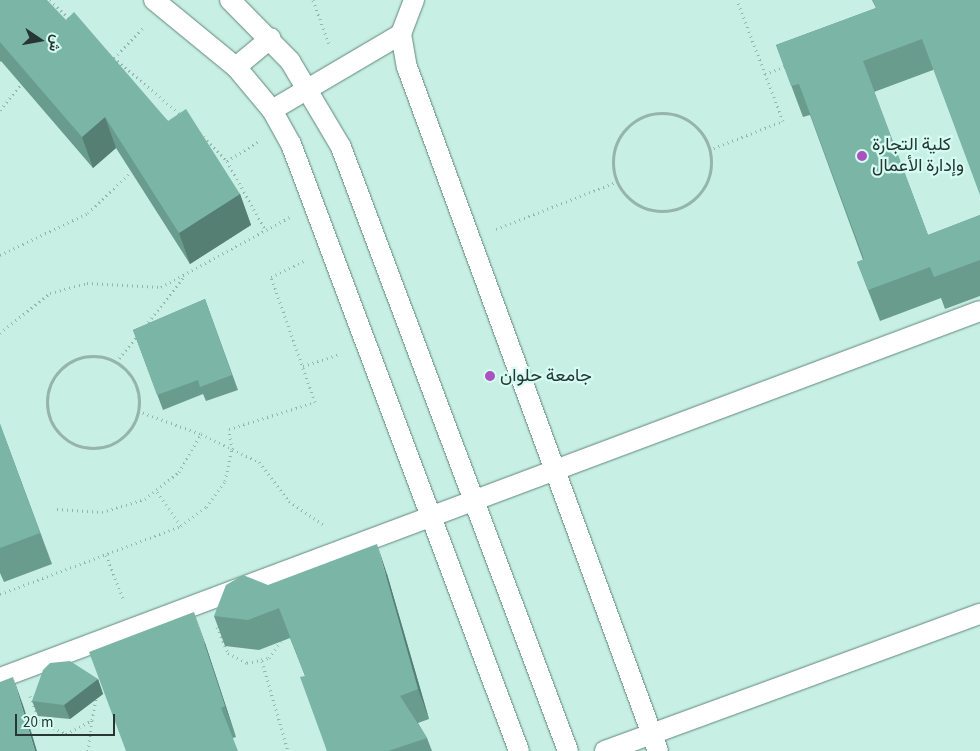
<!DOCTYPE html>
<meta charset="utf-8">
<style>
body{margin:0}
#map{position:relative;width:980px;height:751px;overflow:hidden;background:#c7efe3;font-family:"Source Sans 3",Vazirmatn,sans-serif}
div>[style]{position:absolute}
.path>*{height:3px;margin-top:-1.5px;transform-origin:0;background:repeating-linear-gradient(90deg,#95b5ab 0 1px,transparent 0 5px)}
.path>.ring{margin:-1.5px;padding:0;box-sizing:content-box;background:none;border:3px solid #95b5ab;border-radius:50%}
.roads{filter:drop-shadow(0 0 1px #61867c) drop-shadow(0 0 1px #61867c)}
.service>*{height:20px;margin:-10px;padding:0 10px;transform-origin:10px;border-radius:10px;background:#fff}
.wall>*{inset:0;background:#6a9c8e}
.shaded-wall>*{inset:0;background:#567f74}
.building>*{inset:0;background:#7bb5a5}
.dots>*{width:14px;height:14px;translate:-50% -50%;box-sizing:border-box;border:2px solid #d4fcf0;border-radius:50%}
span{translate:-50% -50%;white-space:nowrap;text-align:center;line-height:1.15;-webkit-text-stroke:4.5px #d4fcf0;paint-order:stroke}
.poi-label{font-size:18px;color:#273632}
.left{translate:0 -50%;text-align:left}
.north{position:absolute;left:15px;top:15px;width:50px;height:50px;-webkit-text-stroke:4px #d4fcf0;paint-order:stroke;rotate:102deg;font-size:14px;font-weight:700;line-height:20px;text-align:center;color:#273632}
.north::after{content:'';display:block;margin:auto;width:18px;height:22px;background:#273632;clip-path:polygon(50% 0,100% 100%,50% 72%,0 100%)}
.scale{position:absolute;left:15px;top:714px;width:100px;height:22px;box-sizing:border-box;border:2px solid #273632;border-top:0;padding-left:6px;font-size:15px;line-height:18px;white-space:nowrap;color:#273632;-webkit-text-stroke:4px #d4fcf0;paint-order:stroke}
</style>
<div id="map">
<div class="path">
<div style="left:50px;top:0;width:28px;rotate:44deg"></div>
<div style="left:313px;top:0;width:47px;rotate:70deg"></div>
<div style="left:106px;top:51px;width:99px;rotate:40.5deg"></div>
<div style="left:114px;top:58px;width:43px;rotate:-45.9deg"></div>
<div style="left:765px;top:74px;width:25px;rotate:-21deg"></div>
<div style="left:0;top:110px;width:36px;rotate:-51deg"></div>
<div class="ring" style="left:613px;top:113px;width:95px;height:95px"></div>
<div style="left:200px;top:133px;width:39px;rotate:46deg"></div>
<div style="left:227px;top:161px;width:80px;rotate:60.9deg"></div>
<div style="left:709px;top:150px;width:79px;rotate:-21.4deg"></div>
<div style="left:783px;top:121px;width:129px;rotate:-110.8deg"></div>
<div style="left:227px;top:161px;width:36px;rotate:-32deg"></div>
<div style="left:496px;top:229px;width:129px;rotate:-21.4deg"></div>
<div style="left:0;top:255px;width:98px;rotate:-25.5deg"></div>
<div style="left:88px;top:213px;width:64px;rotate:-43.7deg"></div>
<div style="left:145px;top:326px;width:61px;rotate:-51.6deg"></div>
<div style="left:0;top:333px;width:64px;rotate:-38.7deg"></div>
<div style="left:50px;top:293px;width:38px;rotate:-15deg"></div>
<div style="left:87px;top:283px;width:74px;rotate:3.1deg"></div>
<div style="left:161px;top:287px;width:147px;rotate:-28.5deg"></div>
<div class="ring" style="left:47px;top:356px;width:89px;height:89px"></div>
<div style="left:116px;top:362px;width:35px;rotate:-51deg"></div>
<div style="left:303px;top:366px;width:39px;rotate:-18deg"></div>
<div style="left:138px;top:411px;width:67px;rotate:20.1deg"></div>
<div style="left:157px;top:492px;width:42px;rotate:54.8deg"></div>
<div style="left:57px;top:509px;width:45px;rotate:3.8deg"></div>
<div style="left:102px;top:512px;width:45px;rotate:-16.8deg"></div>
<div style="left:145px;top:499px;width:43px;rotate:-38.5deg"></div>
<div style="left:179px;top:472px;width:44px;rotate:-59.9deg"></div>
<div style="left:201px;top:434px;width:64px;rotate:25.8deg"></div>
<div style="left:259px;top:462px;width:49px;rotate:52.4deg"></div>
<div style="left:289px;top:501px;width:44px;rotate:34.8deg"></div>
<div style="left:106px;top:555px;width:49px;rotate:68.6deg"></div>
<div style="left:0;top:594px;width:193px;rotate:-20.6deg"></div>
<div style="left:181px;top:526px;width:31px;rotate:-37deg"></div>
<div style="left:206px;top:507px;width:32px;rotate:-54deg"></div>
<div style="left:225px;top:481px;width:33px;rotate:-78deg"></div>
<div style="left:232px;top:449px;width:20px;rotate:-99deg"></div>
<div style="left:229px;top:429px;width:90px;rotate:-17.4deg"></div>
<div style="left:315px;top:402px;width:133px;rotate:-109.4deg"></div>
<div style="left:271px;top:277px;width:39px;rotate:-26deg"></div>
<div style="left:217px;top:627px;width:28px;rotate:67deg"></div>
<div style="left:228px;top:653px;width:21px;rotate:28deg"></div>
<div style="left:247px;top:663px;width:23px;rotate:-13deg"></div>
<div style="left:269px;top:658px;width:25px;rotate:-56deg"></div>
<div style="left:262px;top:661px;width:94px;rotate:73.9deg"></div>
<div style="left:30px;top:696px;width:27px;rotate:68deg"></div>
<div style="left:40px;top:721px;width:29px;rotate:27deg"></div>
<div style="left:66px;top:734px;width:30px;rotate:-28deg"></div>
<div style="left:92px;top:720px;width:25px;rotate:-79deg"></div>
<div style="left:88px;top:751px;width:31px;rotate:-83deg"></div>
</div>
<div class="roads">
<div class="service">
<div style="left:154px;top:0;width:106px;rotate:39.3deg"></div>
<div style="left:236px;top:67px;width:56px;rotate:50.1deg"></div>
<div style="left:272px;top:110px;width:39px;rotate:61deg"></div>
<div style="left:291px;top:144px;width:648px;rotate:69.41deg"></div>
<div style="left:230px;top:0;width:86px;rotate:45.5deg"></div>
<div style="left:290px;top:61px;width:100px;rotate:59.3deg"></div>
<div style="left:341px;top:147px;width:645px;rotate:69.4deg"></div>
<div style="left:414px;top:0;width:36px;rotate:111deg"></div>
<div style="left:401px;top:34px;width:34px;rotate:80deg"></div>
<div style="left:407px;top:67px;width:729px;rotate:69.85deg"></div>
<div style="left:236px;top:67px;width:45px;rotate:-39.6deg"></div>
<div style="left:272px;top:110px;width:150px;rotate:-30.5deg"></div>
<div style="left:0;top:678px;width:1046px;rotate:-20.53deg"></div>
<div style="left:605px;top:751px;width:399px;rotate:-20.1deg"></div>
</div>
</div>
<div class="wall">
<div style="clip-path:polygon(0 0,66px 20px,168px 121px,240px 194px,251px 225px,190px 264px,116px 148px,93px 168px,1px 61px,0 62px)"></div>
<div style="clip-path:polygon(872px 0,980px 0,933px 70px,874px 92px,928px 235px,980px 215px,980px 296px,945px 309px,941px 298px,880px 321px,857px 262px,863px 260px,810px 115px,803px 117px,776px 45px,876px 8px)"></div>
<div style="clip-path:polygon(205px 299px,238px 390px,206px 401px,203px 394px,163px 410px,133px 330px)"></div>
<div style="clip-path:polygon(0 424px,52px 564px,4px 582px,0 573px)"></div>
<div style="clip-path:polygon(387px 574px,429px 719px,418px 723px,427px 738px,432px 751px,327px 751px,305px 676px,290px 638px,259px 650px,225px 646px,214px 616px,268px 585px)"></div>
<div style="clip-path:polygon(205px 643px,236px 737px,233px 738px,126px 751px)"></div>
<div style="clip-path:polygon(98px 679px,103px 694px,70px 719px,38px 716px,32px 701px)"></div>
</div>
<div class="shaded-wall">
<div style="clip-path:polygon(105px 117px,116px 148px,93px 168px,82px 137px)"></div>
<div style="clip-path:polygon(240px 194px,251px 225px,190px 264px,179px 233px)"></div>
<div style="clip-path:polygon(377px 544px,387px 574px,429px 719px,418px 689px)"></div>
<div style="clip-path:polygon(194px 612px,205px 643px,236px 737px,225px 706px)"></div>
<div style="clip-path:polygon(13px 677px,24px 708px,37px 751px,35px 751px)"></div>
<div style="clip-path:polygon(98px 679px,103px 694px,70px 719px,64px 705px)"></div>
</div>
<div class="building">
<div style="clip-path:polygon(0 0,47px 0,66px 20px,74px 12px,168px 121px,186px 109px,240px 194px,179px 233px,105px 117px,82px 137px,0 42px)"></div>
<div style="clip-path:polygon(873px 0,980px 0,980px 195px,922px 39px,863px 61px,928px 235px,980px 215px,980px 260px,934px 277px,930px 267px,868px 290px,857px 262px,864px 259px,799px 84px,791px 86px,776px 45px,876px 8px)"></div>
<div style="clip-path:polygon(205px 299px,232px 375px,200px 387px,198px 380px,157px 395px,133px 330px)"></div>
<div style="clip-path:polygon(0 424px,40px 533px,0 548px)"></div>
<div style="clip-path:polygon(377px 544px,418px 689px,400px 696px,427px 738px,388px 751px,327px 751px,300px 677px,305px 676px,279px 608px,248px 620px,214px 616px,226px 585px,243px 575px,268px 585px)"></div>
<div style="clip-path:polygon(194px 612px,225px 706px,221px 708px,238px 751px,126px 751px,89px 652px)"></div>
<div style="clip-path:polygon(70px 661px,98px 679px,64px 705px,32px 701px,43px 670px,50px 663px)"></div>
<div style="clip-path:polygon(13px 677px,35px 751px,0 751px,0 682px)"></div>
</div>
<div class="dots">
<div style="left:862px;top:156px;background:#aa52bf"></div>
<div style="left:490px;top:376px;background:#aa52bf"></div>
</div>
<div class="poi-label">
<span class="left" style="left:872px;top:156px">كلية التجارة<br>وإدارة الأعمال</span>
<span class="left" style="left:500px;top:376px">جامعة حلوان</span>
</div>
<div class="north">ش</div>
<div class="scale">20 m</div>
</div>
